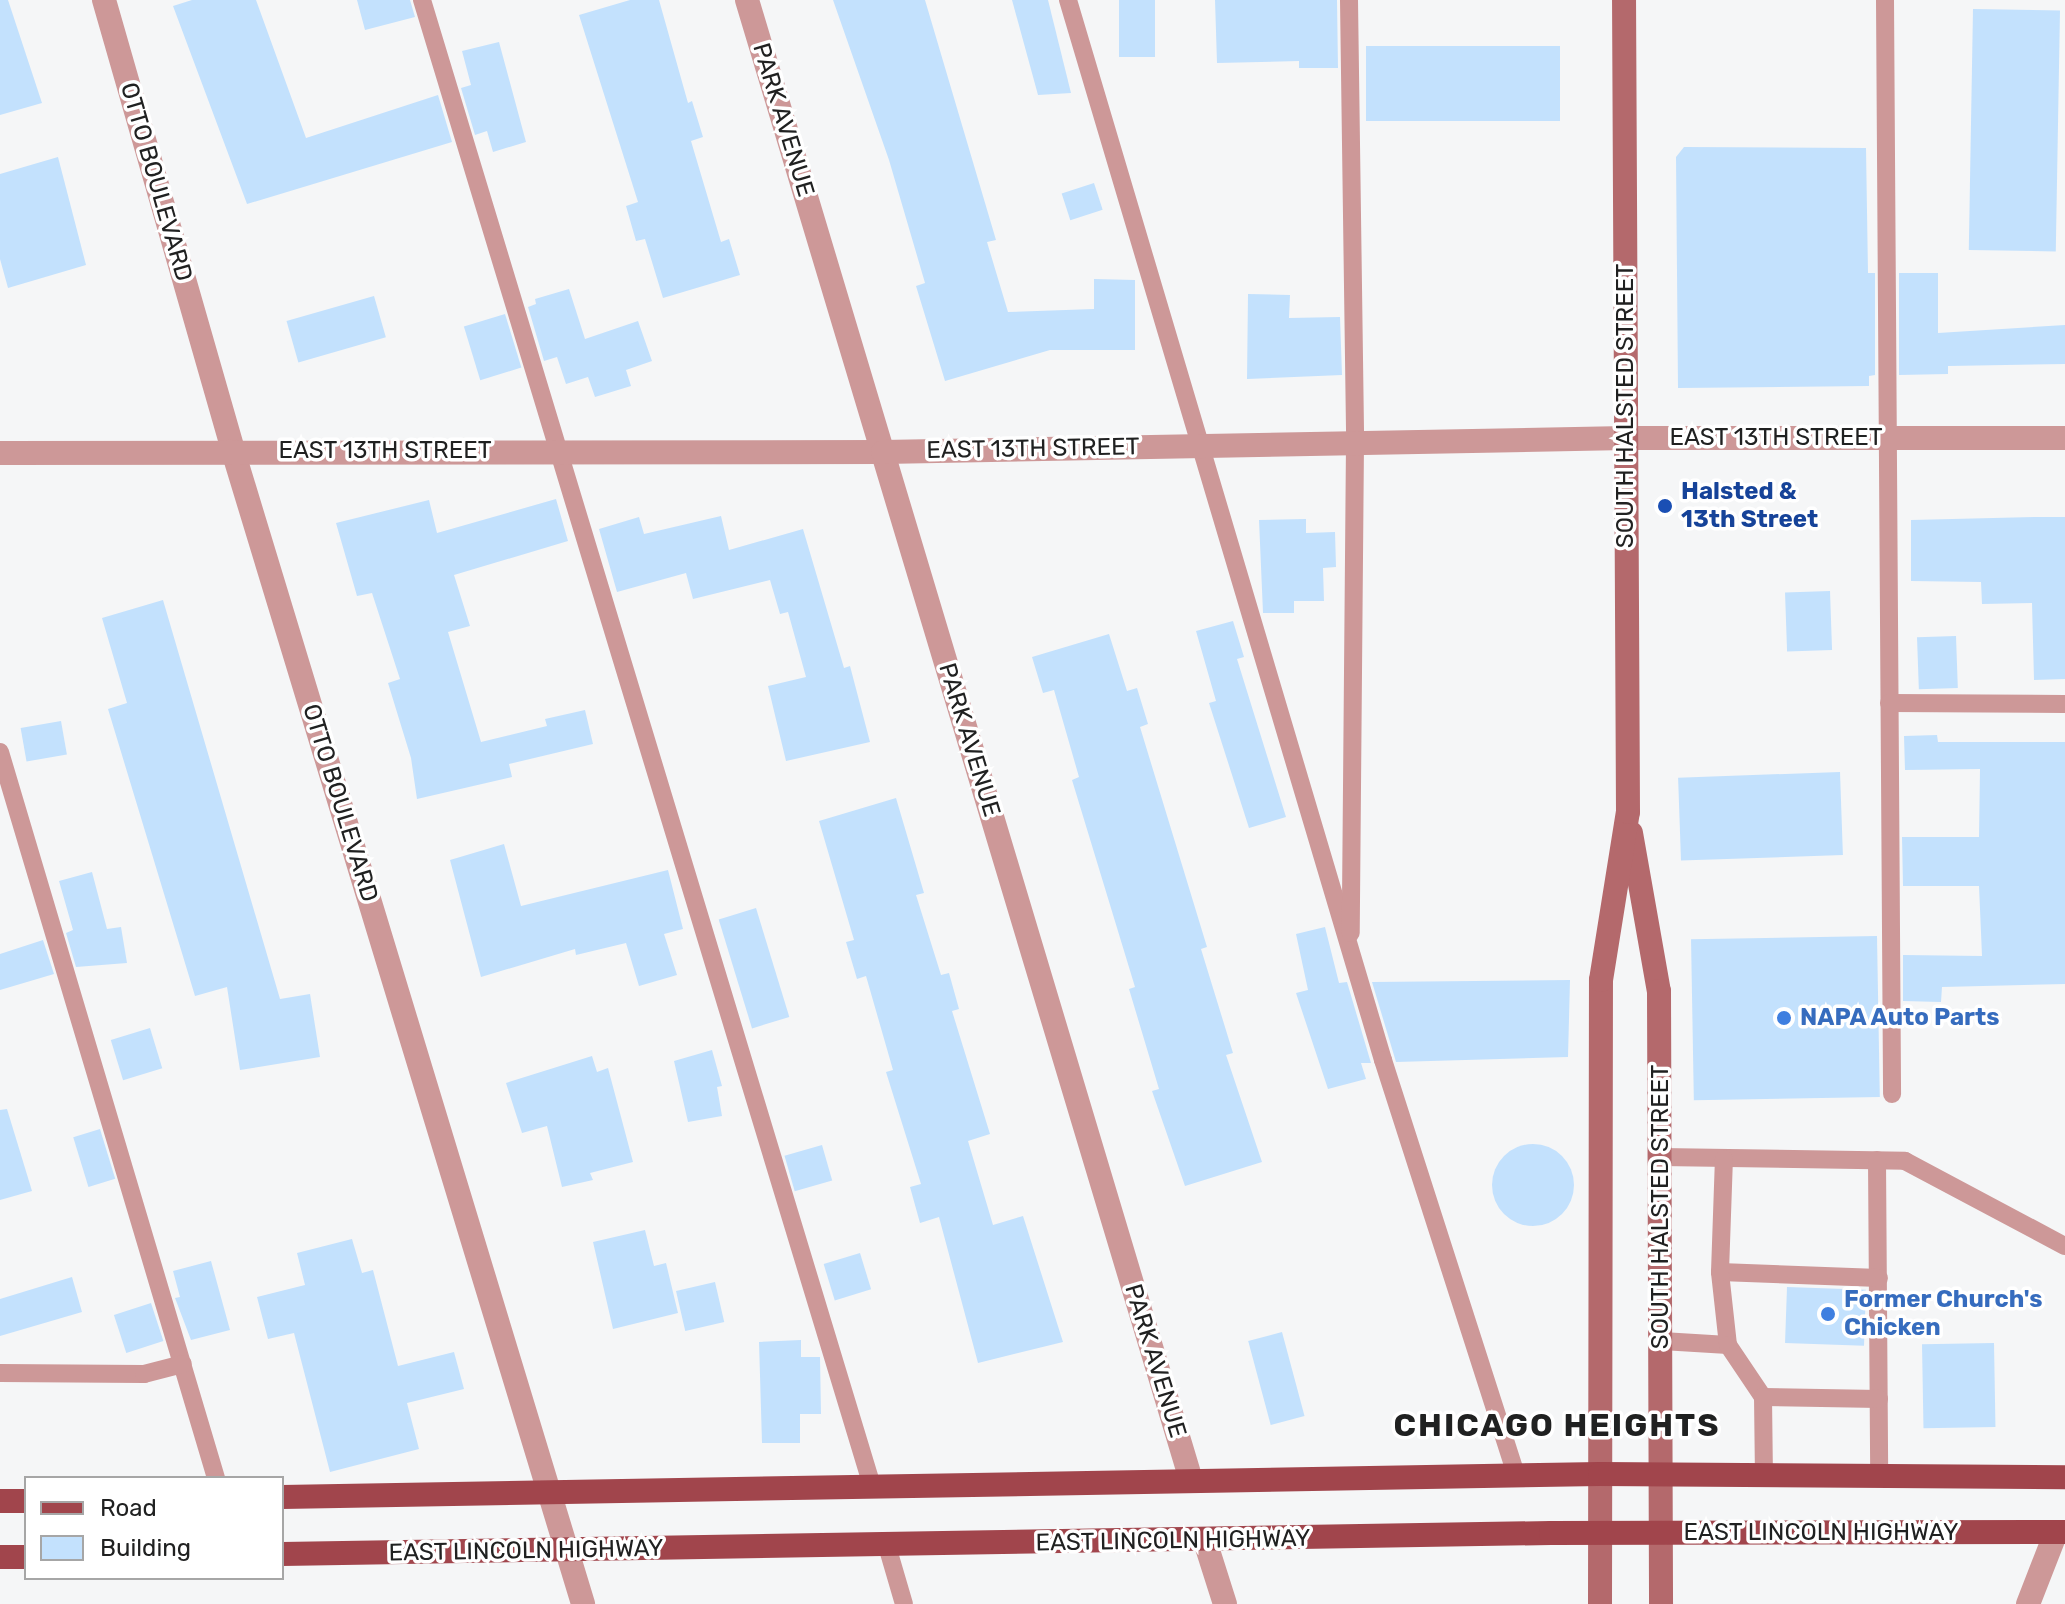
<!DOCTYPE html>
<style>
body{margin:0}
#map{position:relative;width:2065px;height:1604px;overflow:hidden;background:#f5f6f7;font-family:Rubik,sans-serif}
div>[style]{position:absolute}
.building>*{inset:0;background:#c3e1fd;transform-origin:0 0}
.round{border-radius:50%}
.lane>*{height:18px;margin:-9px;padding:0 9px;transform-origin:9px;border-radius:9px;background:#cd9898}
.street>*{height:24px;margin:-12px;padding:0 12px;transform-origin:12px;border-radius:12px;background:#cd9898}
.secondary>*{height:24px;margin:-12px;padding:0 12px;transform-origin:12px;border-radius:12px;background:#b4696c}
.primary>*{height:24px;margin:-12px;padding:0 12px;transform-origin:12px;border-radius:12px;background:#a1454c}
.dots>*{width:22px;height:22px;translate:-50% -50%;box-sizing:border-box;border:4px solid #fff;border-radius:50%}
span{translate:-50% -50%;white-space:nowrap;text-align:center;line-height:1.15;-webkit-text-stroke:7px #fff;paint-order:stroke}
.street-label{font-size:24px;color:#202121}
.transit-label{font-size:24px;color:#164399;font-weight:700}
.left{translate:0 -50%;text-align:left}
.shop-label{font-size:24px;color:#366cbe;font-weight:700}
.district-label{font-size:32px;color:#202121;font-weight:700;letter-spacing:2px}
.legend{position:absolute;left:24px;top:1476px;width:260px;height:104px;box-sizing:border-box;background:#fff;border:2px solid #a6a6a6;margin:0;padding:10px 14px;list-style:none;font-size:24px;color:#202121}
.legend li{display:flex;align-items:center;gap:16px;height:40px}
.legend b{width:40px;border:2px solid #a6a6a6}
</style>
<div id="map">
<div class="building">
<div style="clip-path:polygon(0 0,8px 0,42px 103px,0 115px)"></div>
<div style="clip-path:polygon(192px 0,256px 0,306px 138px,438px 95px,452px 142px,247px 204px,173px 6px)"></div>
<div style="clip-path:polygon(357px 0,410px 0,415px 17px,365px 30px)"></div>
<div style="clip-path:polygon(630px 0,659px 0,688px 103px,692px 101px,703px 137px,691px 141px,721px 242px,729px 239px,740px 275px,663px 298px,645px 239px,636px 241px,626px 206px,638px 202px,579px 15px)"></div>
<div style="clip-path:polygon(833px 0,925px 0,996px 240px,987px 242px,1008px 312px,1094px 309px,1094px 279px,1135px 280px,1135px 350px,1050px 350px,945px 381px,916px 286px,925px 283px,889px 160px)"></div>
<div style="clip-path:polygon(1012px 0,1048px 0,1071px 93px,1038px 95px)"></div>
<div style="left:1119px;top:0;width:36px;height:57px"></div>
<div style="clip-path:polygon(1215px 0,1337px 0,1338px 68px,1299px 68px,1299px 61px,1217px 63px)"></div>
<div style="left:1973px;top:9px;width:87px;height:241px;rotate:1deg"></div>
<div style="clip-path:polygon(499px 42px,526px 142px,493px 152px,487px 131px,475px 135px,461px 88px,471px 85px,462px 51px)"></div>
<div style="left:1560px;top:46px;width:75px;height:194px;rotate:90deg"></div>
<div style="clip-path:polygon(1684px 147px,1866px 148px,1868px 273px,1875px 273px,1875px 375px,1869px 376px,1869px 386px,1678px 388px,1676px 157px)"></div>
<div style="clip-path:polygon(58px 157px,86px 265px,8px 288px,0 259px,0 174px)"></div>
<div style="left:1094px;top:183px;width:28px;height:34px;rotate:72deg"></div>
<div style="clip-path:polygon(1899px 273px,1938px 273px,1938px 333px,2065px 325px,2065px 364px,1948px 366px,1948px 374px,1899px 375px)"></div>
<div style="clip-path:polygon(569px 289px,585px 339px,638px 321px,652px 361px,626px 370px,631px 386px,595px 397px,588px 377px,566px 384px,557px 357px,544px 361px,528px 307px,536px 304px,535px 299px)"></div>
<div style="clip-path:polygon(1248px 294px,1290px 295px,1289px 318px,1340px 317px,1342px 375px,1247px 379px)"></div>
<div style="left:374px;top:296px;width:43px;height:91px;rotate:74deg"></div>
<div style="left:505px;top:314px;width:56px;height:43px;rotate:73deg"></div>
<div style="clip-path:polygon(556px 499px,568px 541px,454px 575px,470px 626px,448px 632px,481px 742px,547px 726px,545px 719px,585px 710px,593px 744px,509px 764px,512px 777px,417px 799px,411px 758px,388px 683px,400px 679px,372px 593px,357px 596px,336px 523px,429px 500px,437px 533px)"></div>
<div style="clip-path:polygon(721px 516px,729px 550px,803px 529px,844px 668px,850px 666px,870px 742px,786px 761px,768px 686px,806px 677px,788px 612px,780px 614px,770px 580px,693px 599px,686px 573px,617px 592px,599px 529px,639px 517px,644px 534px)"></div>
<div style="clip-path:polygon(2036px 517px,2065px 517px,2065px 679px,2034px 680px,2032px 603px,1982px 604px,1981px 582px,1911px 581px,1911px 520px)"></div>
<div style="clip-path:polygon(1306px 519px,1306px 533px,1335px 532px,1336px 567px,1323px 568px,1324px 601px,1294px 601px,1294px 613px,1263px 613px,1259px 520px)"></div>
<div style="left:1830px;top:591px;width:59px;height:45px;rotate:88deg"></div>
<div style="clip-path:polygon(163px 600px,280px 999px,310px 994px,320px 1057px,240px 1070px,227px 987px,195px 996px,108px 709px,127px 703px,102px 618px)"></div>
<div style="clip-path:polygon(1233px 621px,1244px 657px,1237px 659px,1286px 817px,1249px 828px,1209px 703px,1216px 701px,1196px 631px)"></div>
<div style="clip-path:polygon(1109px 634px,1127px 691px,1137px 688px,1148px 724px,1140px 727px,1207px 947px,1201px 949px,1233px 1053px,1226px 1055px,1262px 1162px,1185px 1186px,1152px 1091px,1159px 1089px,1129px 989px,1135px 987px,1072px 780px,1079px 777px,1054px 690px,1043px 693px,1032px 657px)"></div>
<div style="left:1956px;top:636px;width:52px;height:39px;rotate:88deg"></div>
<div style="left:61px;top:721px;width:34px;height:41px;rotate:80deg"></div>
<div style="clip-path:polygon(1937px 735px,1938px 742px,2065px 742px,2065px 984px,1942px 987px,1941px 1002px,1903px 1001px,1903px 955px,1982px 956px,1979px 886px,1903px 886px,1902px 837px,1979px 837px,1980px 769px,1905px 770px,1904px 736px)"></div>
<div style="left:1840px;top:772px;width:83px;height:162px;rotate:88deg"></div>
<div style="clip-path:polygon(896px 798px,924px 893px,916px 895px,941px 975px,949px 973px,959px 1009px,952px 1011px,990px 1134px,968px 1141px,993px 1225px,1023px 1216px,1063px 1342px,978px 1363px,939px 1217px,920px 1223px,910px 1187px,921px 1184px,886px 1072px,893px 1070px,866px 976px,857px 979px,846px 942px,854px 940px,819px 821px)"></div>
<div style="clip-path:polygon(504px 844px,521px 906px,668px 870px,683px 929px,664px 934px,677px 975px,639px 986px,626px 943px,576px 955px,575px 949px,481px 977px,450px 860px)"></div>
<div style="clip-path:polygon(92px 872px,107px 929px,121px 927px,127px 963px,76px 967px,66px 933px,73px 930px,59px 881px)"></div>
<div style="left:756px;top:908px;width:114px;height:39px;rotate:73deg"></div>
<div style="clip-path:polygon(1325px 927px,1339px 983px,1347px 982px,1371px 1063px,1361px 1063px,1366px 1079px,1328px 1089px,1296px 993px,1308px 990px,1296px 934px)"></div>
<div style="left:1877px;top:936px;width:161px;height:186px;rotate:89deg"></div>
<div style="clip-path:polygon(43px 940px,54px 974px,0 990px,0 954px)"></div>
<div style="clip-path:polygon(1570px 980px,1568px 1057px,1396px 1062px,1372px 982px)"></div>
<div style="left:150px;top:1028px;width:42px;height:41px;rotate:73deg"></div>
<div style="clip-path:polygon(712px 1050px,722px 1086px,717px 1087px,722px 1116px,688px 1122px,674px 1061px)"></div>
<div style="clip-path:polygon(592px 1056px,597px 1072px,608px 1068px,633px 1162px,590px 1173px,593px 1180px,562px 1187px,547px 1126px,522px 1133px,506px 1083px)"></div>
<div style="clip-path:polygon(7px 1109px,32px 1191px,0 1200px,0 1110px)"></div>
<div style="left:100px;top:1129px;width:52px;height:28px;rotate:73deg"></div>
<div class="round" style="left:1492px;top:1144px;width:82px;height:82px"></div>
<div style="left:822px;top:1145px;width:37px;height:39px;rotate:74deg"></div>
<div style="clip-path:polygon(645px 1230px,654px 1266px,666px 1263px,678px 1313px,613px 1329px,593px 1242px)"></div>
<div style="clip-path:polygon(352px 1239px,362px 1273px,373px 1270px,398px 1366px,454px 1352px,464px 1389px,407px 1403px,419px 1449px,330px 1472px,294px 1333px,268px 1339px,257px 1297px,305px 1285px,297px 1253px)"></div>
<div style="left:860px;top:1253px;width:38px;height:38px;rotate:73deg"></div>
<div style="clip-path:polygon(211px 1261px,230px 1330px,191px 1340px,175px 1298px,180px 1297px,173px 1271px)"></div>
<div style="clip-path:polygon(72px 1277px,82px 1312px,0 1336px,0 1299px)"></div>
<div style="left:715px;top:1282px;width:41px;height:40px;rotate:77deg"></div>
<div style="left:1787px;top:1287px;width:79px;height:56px;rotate:2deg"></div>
<div style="left:151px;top:1303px;width:40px;height:39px;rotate:72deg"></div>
<div style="left:1282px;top:1332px;width:87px;height:35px;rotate:75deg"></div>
<div style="clip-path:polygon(801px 1340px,801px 1357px,820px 1357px,821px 1414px,800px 1414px,800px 1443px,762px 1443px,759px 1342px)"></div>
<div style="left:1994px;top:1343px;width:84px;height:72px;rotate:89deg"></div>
</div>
<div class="lane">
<div style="left:422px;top:0;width:1553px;rotate:73.15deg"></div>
<div style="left:1068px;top:0;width:1106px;rotate:73.45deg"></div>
<div style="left:1383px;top:1060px;width:436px;rotate:72.2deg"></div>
<div style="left:1349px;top:0;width:443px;rotate:89.2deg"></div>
<div style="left:1355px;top:443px;width:490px;rotate:90.5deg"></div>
<div style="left:1885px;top:0;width:1094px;rotate:89.63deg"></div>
<div style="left:1889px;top:703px;width:176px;rotate:0.3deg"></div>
<div style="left:0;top:752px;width:757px;rotate:73.43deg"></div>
<div style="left:1661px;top:1157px;width:244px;rotate:0.9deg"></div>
<div style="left:1905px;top:1161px;width:181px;rotate:28deg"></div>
<div style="left:1877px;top:1160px;width:316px;rotate:89.6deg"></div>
<div style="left:1720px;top:1272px;width:159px;rotate:2.2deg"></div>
<div style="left:1662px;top:1341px;width:66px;rotate:3.5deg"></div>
<div style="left:1728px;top:1345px;width:73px;rotate:-96.3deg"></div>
<div style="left:1720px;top:1272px;width:113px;rotate:-88deg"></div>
<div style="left:1728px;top:1345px;width:63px;rotate:56.1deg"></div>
<div style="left:1763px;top:1397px;width:116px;rotate:1deg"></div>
<div style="left:0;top:1373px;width:144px;rotate:0.4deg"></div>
<div style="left:144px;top:1374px;width:40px;rotate:-14.4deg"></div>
<div style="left:1763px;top:1397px;width:78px;rotate:89.3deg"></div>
<div style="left:887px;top:1546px;width:60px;rotate:73.7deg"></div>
</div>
<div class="street">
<div style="left:104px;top:0;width:469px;rotate:74deg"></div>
<div style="left:233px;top:451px;width:1205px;rotate:73.11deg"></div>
<div style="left:747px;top:0;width:1545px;rotate:73.3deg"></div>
<div style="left:0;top:453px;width:883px;rotate:-0.06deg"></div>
<div style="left:883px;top:452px;width:743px;rotate:-1.08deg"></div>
<div style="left:1626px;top:438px;width:439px"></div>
<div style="left:1205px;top:1541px;width:66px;rotate:72.4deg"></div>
<div style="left:2028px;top:1604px;width:77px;rotate:-68.7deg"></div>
</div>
<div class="secondary">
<div style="left:1631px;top:833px;width:160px;rotate:80deg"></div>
<div style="left:1659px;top:991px;width:613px;rotate:89.81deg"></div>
<div style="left:1600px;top:1604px;width:624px;rotate:-89.91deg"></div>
<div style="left:1601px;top:980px;width:170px;rotate:-80.9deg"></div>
<div style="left:1628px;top:812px;width:812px;rotate:-90.28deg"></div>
</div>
<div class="primary">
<div style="left:282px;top:1497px;width:1318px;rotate:-1deg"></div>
<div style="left:1600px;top:1474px;width:465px;rotate:0.4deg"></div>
<div style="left:0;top:1501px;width:26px"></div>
<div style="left:282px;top:1554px;width:1269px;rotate:-0.95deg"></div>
<div style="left:1551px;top:1533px;width:514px;rotate:-0.11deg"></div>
<div style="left:0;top:1557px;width:26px"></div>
</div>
<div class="dots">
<div style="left:1665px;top:506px;background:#1a4fb4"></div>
<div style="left:1784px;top:1018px;background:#3f7fe0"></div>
<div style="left:1828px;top:1314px;background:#3f7fe0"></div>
</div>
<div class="street-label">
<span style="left:783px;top:120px;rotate:73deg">PARK AVENUE</span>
<span style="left:156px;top:182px;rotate:74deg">OTTO BOULEVARD</span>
<span style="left:1626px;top:406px;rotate:-90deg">SOUTH HALSTED STREET</span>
<span style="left:1776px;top:438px">EAST 13TH STREET</span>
<span style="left:1033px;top:449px;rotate:-1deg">EAST 13TH STREET</span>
<span style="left:385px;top:451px">EAST 13TH STREET</span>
<span style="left:969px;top:740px;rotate:73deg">PARK AVENUE</span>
<span style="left:340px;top:803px;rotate:73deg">OTTO BOULEVARD</span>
<span style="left:1661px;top:1207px;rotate:-90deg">SOUTH HALSTED STREET</span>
<span style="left:1155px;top:1361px;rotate:73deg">PARK AVENUE</span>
<span style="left:1821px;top:1533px">EAST LINCOLN HIGHWAY</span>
<span style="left:1173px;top:1541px;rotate:-1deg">EAST LINCOLN HIGHWAY</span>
<span style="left:526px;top:1551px;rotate:-1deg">EAST LINCOLN HIGHWAY</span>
</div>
<div class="transit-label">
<span class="left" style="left:1681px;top:506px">Halsted &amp;<br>13th Street</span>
</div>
<div class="shop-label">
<span class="left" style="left:1800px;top:1018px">NAPA Auto Parts</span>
<span class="left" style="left:1844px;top:1314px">Former Church's<br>Chicken</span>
</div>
<div class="district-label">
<span style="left:1557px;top:1425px">CHICAGO HEIGHTS</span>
</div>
<ul class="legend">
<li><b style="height:10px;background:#a1454c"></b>Road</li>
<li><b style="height:22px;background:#c3e1fd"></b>Building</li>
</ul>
</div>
